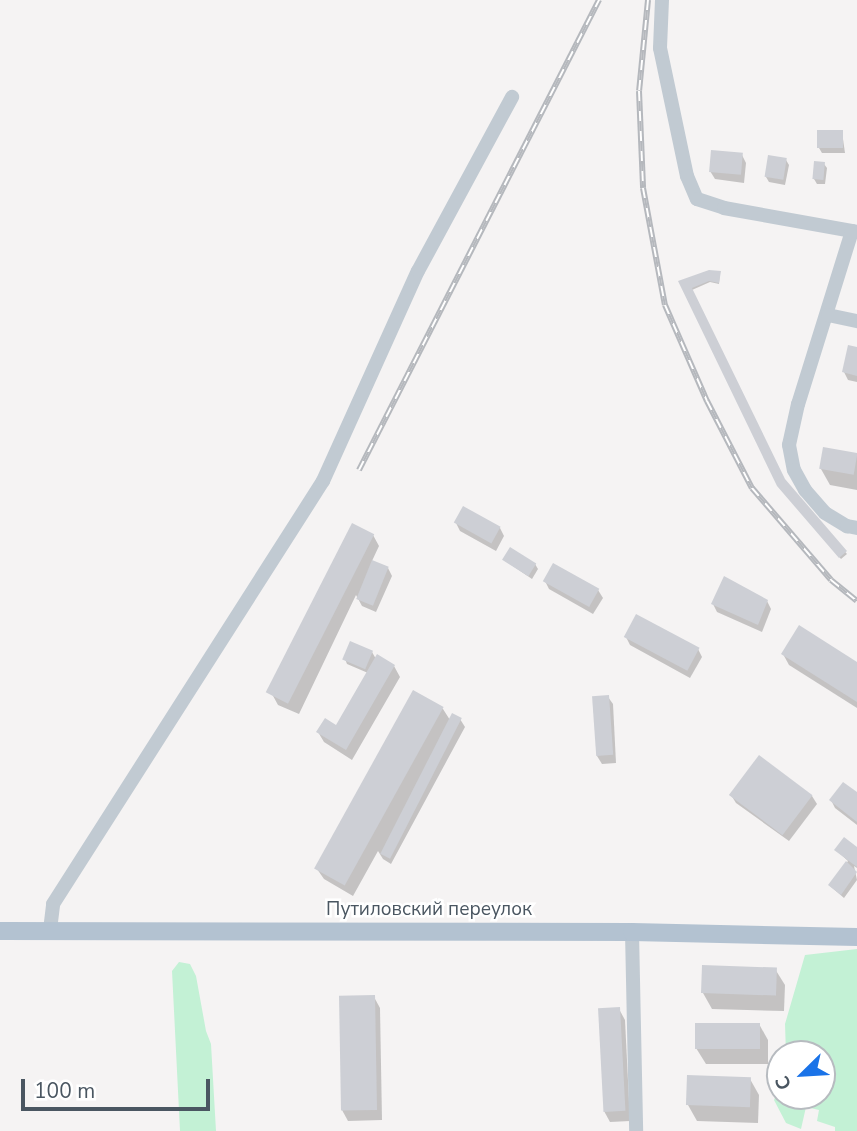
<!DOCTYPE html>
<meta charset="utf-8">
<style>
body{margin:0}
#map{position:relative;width:857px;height:1131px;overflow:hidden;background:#f5f3f3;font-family:"Nunito Sans",sans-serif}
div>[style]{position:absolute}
.green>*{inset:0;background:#c3f1d5}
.shadow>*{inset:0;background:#0003}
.building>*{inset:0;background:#cdcfd5;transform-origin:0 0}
.minor>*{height:14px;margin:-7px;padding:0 7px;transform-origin:7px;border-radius:7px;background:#c1cad2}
.major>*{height:18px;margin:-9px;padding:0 9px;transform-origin:9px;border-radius:9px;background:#b3c2d1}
.rail>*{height:6px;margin-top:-3px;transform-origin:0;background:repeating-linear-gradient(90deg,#fff 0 10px,#b5b8bd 0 20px);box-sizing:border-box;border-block:2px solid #b5b8bd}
span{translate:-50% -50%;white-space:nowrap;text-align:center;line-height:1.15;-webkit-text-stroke:5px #fff;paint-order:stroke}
.street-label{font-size:19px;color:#4a5661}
.north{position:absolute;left:766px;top:1040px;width:70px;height:70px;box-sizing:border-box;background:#fff;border:2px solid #b7bbc0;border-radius:50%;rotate:246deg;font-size:19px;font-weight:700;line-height:28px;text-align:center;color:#4a5661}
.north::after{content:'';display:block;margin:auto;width:24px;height:32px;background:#1a73e8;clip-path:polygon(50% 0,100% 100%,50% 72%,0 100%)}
.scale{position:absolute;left:21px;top:1079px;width:189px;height:32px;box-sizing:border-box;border:4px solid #4a5661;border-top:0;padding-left:9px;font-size:21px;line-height:24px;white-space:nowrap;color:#4a5661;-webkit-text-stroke:5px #fff;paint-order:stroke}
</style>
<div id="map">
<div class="green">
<div style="clip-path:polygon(857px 949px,857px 1131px,835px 1131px,835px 1127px,817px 1121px,819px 1110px,806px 1107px,801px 1129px,786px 1123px,774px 1100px,780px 1086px,780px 1096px,822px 1096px,822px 1054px,786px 1054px,785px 1024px,805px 955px)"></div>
<div style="clip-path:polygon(179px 962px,190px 964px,196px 976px,206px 1031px,211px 1044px,216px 1131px,180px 1131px,172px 971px)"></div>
</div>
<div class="shadow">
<div style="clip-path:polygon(842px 132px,845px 153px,822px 153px,819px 148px)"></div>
<div style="clip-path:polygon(742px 155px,746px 163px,744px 183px,715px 179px,710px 171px)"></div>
<div style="clip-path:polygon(786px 160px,789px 165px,785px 185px,769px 182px,766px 177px)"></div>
<div style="clip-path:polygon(824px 164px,827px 168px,825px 184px,817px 184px,814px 179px)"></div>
<div style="clip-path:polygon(720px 273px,719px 284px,710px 282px,692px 290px,784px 481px,847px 554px,841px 559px,780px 488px,680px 282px)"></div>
<div style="clip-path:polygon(857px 348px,857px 382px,848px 380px,844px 372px)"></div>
<div style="clip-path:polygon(857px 455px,857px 490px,830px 485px,821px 469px)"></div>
<div style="clip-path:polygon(456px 523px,500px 528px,504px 536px,496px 551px,460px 531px)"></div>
<div style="clip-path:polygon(373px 535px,379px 546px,372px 561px,388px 568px,392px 576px,376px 612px,362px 606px,356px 595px,299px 714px,278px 705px,272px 694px)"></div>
<div style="clip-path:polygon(504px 560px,535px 564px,538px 569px,532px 579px)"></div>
<div style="clip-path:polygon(545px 581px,598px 590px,603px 598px,593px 614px,549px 589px)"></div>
<div style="clip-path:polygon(767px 601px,771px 609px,762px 632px,717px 612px,713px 604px)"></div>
<div style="clip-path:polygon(626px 637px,698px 649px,702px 657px,690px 678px,630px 645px)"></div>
<div style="clip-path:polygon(372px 652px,376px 659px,394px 666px,400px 677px,352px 760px,324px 742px,318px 732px,337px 728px,368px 673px,347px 664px,345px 659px)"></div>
<div style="clip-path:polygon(783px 654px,857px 664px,857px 708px,789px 665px)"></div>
<div style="clip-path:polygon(413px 692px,443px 709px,450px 720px,460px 719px,465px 727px,391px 864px,383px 859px,378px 851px,353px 896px,324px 879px,317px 869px)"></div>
<div style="clip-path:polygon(608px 697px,613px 704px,616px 763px,602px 764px,597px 756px)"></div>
<div style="clip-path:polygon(731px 795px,812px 796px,817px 804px,789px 841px,736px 803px)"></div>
<div style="clip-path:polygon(857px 795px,857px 825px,835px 808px,831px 800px)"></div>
<div style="clip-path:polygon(857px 849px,857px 868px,854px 866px,857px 880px,844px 898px,830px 886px,848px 861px,836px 850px)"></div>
<div style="clip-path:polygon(775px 969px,785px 985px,784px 1011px,712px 1009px,703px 993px)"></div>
<div style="clip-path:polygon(374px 997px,380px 1008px,382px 1120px,348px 1121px,342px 1110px)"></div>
<div style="clip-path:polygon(619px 1009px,625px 1020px,630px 1121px,610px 1122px,604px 1111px)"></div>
<div style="clip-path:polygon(759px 1024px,768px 1040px,768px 1064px,706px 1064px,696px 1048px)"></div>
<div style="clip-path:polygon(750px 1079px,759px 1095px,758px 1123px,697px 1121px,688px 1105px)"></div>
</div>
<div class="building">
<div style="left:817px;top:130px;width:26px;height:18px"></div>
<div style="left:711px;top:150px;width:32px;height:22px;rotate:5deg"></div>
<div style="left:768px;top:155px;width:19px;height:22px;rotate:9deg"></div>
<div style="left:814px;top:161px;width:11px;height:18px;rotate:5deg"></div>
<div style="clip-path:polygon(709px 270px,721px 271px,719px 283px,709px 281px,692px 288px,785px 479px,847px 551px,839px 558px,777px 486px,678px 281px)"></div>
<div style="clip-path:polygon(848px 345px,857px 347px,857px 376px,842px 372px)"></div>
<div style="left:823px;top:447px;width:35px;height:22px;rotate:10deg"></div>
<div style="left:463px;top:506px;width:43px;height:19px;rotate:29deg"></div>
<div style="left:352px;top:523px;width:25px;height:190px;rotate:27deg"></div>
<div style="left:510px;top:547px;width:31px;height:15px;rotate:32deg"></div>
<div style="left:372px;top:560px;width:18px;height:42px;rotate:22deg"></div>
<div style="left:553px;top:563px;width:53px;height:21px;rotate:29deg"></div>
<div style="clip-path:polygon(724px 576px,768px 600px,758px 625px,711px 604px)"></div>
<div style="left:636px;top:614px;width:72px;height:26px;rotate:28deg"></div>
<div style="clip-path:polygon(799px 625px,857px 662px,857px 702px,781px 654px)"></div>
<div style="left:350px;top:641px;width:25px;height:20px;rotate:23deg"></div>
<div style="clip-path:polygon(377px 654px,395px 665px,346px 750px,316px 732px,325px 718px,336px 725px)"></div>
<div style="left:413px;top:690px;width:35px;height:204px;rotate:29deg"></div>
<div style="left:609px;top:695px;width:60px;height:17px;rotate:86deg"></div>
<div style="left:452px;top:713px;width:11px;height:158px;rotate:27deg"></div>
<div style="left:759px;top:755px;width:67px;height:50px;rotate:37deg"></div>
<div style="clip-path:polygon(843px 782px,857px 792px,857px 822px,829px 800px)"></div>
<div style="clip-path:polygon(844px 837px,857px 847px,857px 867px,834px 850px)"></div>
<div style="clip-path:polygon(846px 861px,857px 872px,841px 895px,828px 885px)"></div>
<div style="left:702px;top:965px;width:75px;height:28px;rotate:2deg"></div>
<div style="left:375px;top:995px;width:115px;height:36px;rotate:89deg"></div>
<div style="left:620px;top:1007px;width:104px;height:22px;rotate:87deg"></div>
<div style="left:695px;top:1023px;width:65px;height:26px"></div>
<div style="left:687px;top:1075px;width:64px;height:30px;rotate:2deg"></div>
</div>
<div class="minor">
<div style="left:662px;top:0;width:48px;rotate:92.4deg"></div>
<div style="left:660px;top:48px;width:131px;rotate:78.1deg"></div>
<div style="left:687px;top:176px;width:25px;rotate:67deg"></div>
<div style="left:697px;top:199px;width:28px;rotate:18deg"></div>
<div style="left:724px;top:208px;width:135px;rotate:10.2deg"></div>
<div style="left:852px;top:231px;width:181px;rotate:107.3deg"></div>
<div style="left:798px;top:404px;width:42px;rotate:102.4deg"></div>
<div style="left:789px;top:445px;width:25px;rotate:79deg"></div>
<div style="left:794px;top:470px;width:23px;rotate:61deg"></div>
<div style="left:805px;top:490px;width:30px;rotate:49deg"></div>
<div style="left:825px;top:513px;width:26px;rotate:31deg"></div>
<div style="left:847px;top:526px;width:10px;rotate:11deg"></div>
<div style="left:828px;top:315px;width:30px;rotate:12deg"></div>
<div style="left:50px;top:930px;width:26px;rotate:-83deg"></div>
<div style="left:53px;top:904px;width:502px;rotate:-57.45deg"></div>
<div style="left:323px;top:481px;width:230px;rotate:-65.7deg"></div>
<div style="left:418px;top:271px;width:198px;rotate:-61.6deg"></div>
<div style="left:632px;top:932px;width:199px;rotate:88.8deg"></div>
</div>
<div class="major">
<div style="left:0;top:931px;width:632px;rotate:0.09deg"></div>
<div style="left:632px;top:932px;width:225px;rotate:1.3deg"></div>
</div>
<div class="rail">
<div style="left:648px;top:0;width:91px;rotate:95.6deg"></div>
<div style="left:639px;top:91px;width:97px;rotate:87.6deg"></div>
<div style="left:643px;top:188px;width:119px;rotate:79.4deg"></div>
<div style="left:665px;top:305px;width:105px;rotate:66.4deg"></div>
<div style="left:707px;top:401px;width:98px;rotate:62.7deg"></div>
<div style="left:752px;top:488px;width:121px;rotate:49.3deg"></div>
<div style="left:831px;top:580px;width:33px;rotate:39deg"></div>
<div style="left:359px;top:470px;width:528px;rotate:-62.95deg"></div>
</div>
<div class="street-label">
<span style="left:429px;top:910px">Путиловский переулок</span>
</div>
<div class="north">С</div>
<div class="scale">100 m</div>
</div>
